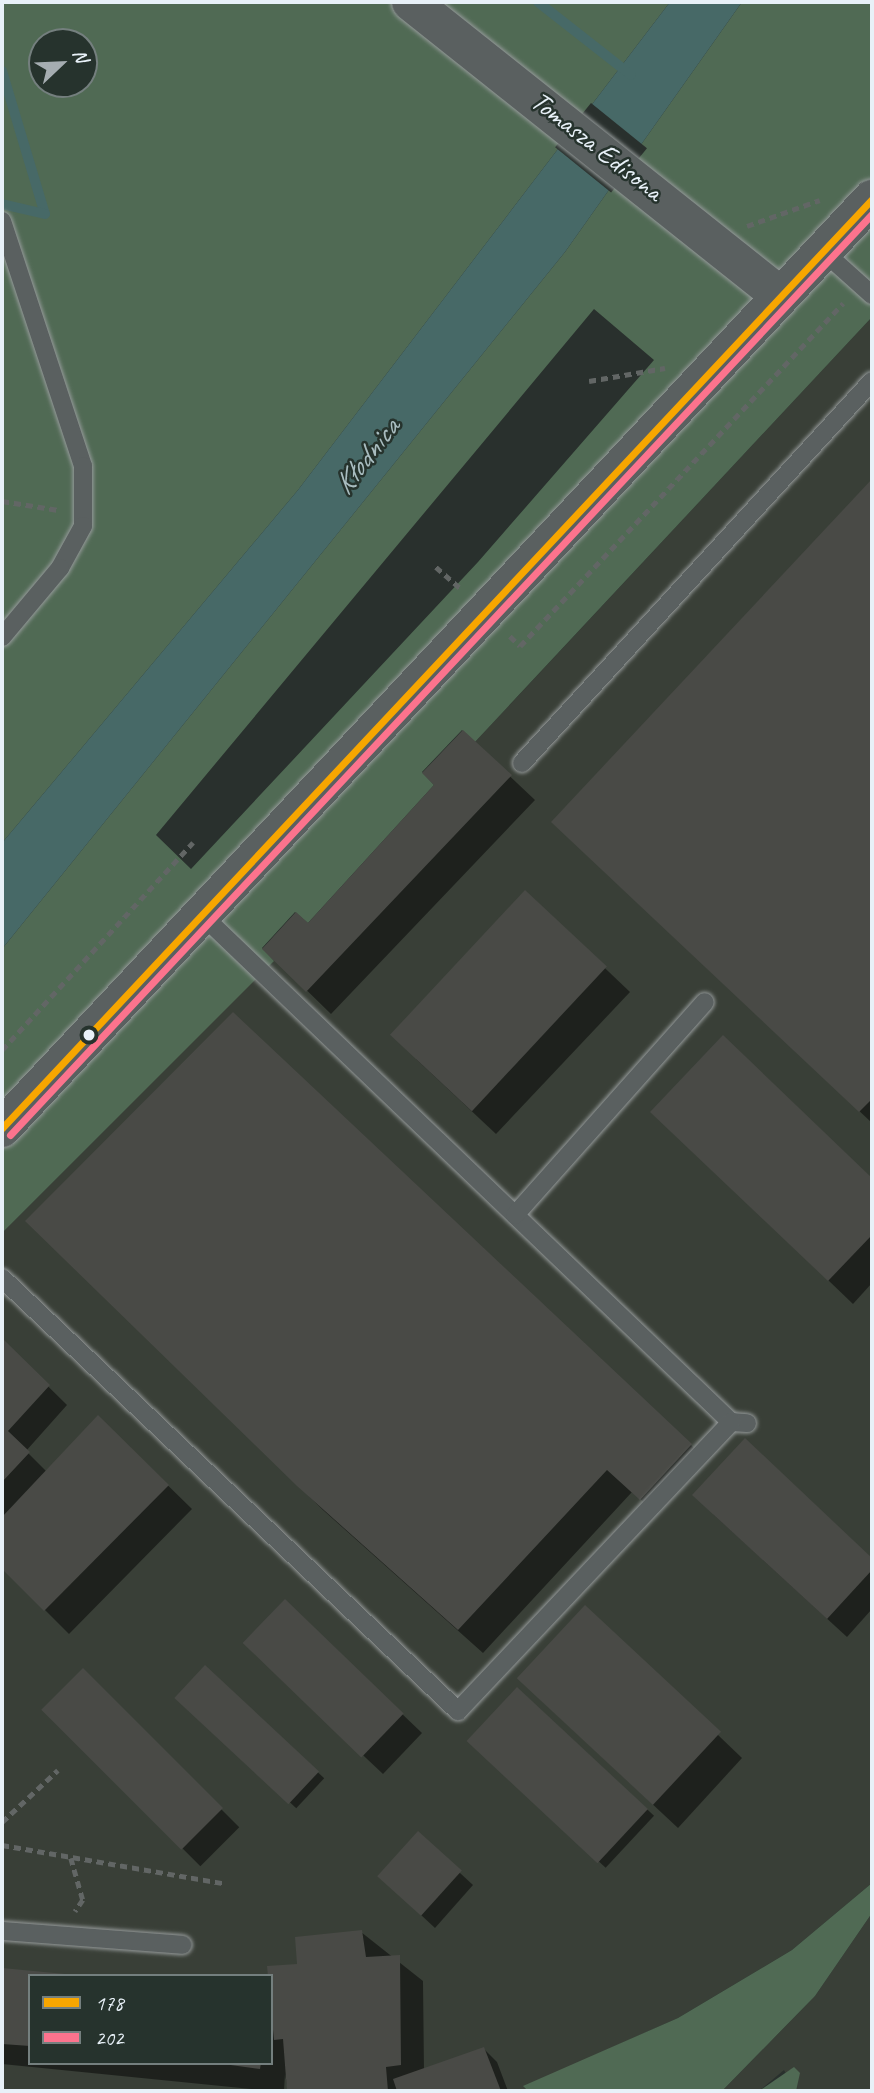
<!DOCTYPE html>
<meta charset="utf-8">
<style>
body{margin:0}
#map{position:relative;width:874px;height:2093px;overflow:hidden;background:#29302d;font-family:Caveat,sans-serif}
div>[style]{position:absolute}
.built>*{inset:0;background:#393f37}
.green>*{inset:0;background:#506a54}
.water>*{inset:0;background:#476967}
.pier>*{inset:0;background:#29302d;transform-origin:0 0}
.shadow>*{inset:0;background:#0007;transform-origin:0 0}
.stream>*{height:10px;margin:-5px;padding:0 5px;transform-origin:5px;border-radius:5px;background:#476967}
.building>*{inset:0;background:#494a46;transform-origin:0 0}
.path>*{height:4.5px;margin-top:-2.25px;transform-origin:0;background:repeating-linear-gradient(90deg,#626665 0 7px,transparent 0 12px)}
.roads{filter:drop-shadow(0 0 2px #959a9a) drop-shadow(0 0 2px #959a9a)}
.service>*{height:18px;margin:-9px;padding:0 9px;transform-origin:9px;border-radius:9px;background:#5a6060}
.tertiary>*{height:38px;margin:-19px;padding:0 19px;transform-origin:19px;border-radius:19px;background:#5a6060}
.bus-1>*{height:7px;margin:-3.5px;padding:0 3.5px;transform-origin:3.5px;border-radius:3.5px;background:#f7a600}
.bus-2>*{height:7px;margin:-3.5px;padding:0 3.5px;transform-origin:3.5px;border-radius:3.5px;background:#fc738d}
.dots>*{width:19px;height:19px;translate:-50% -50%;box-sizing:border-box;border:4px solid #26332d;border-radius:50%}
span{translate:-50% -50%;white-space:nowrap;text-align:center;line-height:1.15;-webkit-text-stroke:5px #26332d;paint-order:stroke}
.street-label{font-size:28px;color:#e8f1f8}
.water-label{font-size:30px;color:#a9bdc0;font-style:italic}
.frame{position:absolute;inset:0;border:4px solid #e8f1f8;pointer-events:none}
.legend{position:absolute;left:28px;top:1974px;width:245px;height:91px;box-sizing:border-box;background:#26332d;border:2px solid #747f7e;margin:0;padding:9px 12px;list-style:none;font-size:21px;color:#e8f1f8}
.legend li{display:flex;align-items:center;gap:14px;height:35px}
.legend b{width:35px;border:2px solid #747f7e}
.north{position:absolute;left:28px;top:28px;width:70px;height:70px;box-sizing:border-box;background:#26332d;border:2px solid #747f7e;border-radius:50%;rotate:67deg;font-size:19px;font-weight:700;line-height:28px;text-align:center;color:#e8f1f8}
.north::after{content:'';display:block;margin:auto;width:24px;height:32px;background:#a5adb1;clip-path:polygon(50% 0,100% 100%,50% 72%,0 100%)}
</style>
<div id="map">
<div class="built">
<div style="clip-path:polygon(evenodd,872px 317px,872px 1883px,792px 1950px,678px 2018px,524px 2087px,528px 2091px,2px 2091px,2px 1233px,273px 961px,262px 949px,296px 912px,309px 923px,434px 785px,422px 773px,463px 730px,475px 742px,872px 317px,30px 1976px,271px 1976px,271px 2063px,30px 2063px,30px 1976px)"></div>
<div style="clip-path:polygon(872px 1913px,872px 2091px,796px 2091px,784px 2070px,759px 2091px,722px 2091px,815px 1996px)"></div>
</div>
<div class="green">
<div style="clip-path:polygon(evenodd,2px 2px,670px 2px,298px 490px,2px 843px,2px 2px,42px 42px,84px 42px,84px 84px,42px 84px,42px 42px)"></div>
<div style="clip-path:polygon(evenodd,742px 2px,872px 2px,872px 317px,474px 743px,462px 730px,422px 772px,434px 785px,308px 923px,295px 912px,262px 948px,274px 961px,2px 1233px,2px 949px,565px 252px,742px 2px,594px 309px,654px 360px,478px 562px,191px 869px,156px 835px,594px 309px)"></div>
<div style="clip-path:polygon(872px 1883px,872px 1913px,815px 1996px,722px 2091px,528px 2091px,523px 2086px,678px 2018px,792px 1950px)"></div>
<div style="clip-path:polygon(794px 2067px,800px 2073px,796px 2091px,759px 2091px)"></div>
</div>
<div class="water">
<div style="clip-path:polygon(670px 2px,742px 2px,565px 252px,2px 949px,2px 843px,298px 490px)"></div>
</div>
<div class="pier">
<div style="left:591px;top:103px;width:72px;height:57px;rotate:39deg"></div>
</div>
<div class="shadow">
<div style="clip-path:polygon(872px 481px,872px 1123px,553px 822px)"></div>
<div style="clip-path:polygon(463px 732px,535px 800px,331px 1014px,288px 972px,308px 926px,437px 785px)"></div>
<div style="clip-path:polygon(526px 893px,630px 992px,496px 1134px,416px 1059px)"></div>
<div style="clip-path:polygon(723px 1038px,872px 1180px,872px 1283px,853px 1304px,677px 1135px)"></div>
<div style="clip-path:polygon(51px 1245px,691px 1445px,703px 1458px,654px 1511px,632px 1492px,483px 1653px,323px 1510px)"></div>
<div style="clip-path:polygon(2px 1341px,67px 1405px,26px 1451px,47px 1472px,98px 1417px,192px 1509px,69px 1634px,2px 1567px)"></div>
<div style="clip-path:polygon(745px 1441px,872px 1561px,872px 1609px,847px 1637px,713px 1514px)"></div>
<div style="clip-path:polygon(285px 1602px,422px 1733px,383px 1774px,264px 1662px)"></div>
<div style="left:205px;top:1667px;width:163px;height:41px;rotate:43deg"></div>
<div style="left:83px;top:1671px;width:221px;height:55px;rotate:45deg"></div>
<div style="left:518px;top:1689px;width:186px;height:71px;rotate:43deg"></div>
<div style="clip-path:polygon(543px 1702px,718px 1735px,742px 1758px,678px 1828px)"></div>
<div style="clip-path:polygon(460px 1873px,473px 1885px,435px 1928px,392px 1888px)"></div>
<div style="clip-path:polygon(361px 1932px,423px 1981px,424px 2070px,484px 2049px,497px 2062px,508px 2091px,288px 2091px,285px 2074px,284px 2091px,271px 2091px,2px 2064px,2px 1969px,65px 1976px,30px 1976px,30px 2063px,271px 2063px,271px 2000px,299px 1965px)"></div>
</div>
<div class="stream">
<div style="left:538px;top:2px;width:118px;rotate:38.1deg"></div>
<div style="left:2px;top:71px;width:149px;rotate:73.3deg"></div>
<div style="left:45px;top:214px;width:44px;rotate:-166.9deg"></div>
</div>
<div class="building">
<div style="clip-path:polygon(872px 479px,872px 1099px,859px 1112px,551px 822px)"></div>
<div style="clip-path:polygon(463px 730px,512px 775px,306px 992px,262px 949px,296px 912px,308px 923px,434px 785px,422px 773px)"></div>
<div style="left:525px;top:890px;width:112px;height:198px;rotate:43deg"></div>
<div style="clip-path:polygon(233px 1012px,692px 1444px,640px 1500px,607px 1470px,458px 1630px,297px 1486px,25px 1221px)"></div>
<div style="clip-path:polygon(723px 1035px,872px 1178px,872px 1235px,828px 1281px,650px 1112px)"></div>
<div style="clip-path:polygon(2px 1338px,50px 1385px,8px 1431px,30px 1452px,2px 1482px)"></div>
<div style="clip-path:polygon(98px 1415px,169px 1485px,44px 1611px,2px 1569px,2px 1517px)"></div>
<div style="clip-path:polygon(745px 1438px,872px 1558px,872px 1570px,827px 1619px,692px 1495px)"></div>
<div style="left:285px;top:1599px;width:165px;height:61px;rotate:44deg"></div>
<div style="left:585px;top:1605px;width:186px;height:100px;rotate:43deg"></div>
<div style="left:205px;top:1665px;width:156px;height:45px;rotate:43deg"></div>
<div style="left:83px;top:1668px;width:198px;height:59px;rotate:45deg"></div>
<div style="left:517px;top:1687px;width:179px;height:74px;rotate:43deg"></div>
<div style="left:418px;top:1831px;width:59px;height:61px;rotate:42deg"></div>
<div style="clip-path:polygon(362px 1930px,366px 1957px,400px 1955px,401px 2065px,386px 2067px,388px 2091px,287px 2091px,283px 2039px,274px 2040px,267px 1966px,297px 1964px,295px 1937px)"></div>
<div style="clip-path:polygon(2px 1968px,65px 1974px,30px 1976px,30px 2046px,2px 2044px)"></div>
<div style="clip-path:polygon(484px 2047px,501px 2091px,397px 2091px,393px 2079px)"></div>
<div style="clip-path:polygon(216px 2063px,261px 2063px,260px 2069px)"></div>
</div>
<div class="path">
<div style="left:747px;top:226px;width:77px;rotate:-19.6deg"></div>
<div style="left:589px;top:381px;width:77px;rotate:-9.7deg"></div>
<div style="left:2px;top:501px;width:57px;rotate:9.1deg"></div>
<div style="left:436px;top:567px;width:33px;rotate:41deg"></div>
<div style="left:510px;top:636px;width:14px;rotate:45deg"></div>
<div style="left:520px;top:646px;width:471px;rotate:-46.7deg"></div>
<div style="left:2px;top:1050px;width:282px;rotate:-47.4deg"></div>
<div style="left:2px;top:1822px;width:76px;rotate:-42.9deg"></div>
<div style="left:2px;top:1845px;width:224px;rotate:9.8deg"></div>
<div style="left:71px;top:1858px;width:44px;rotate:74.1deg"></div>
<div style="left:83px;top:1900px;width:14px;rotate:124deg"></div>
</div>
<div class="roads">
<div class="service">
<div style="left:2px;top:221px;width:258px;rotate:71.7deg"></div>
<div style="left:83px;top:466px;width:60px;rotate:90deg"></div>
<div style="left:83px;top:526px;width:48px;rotate:118.7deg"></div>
<div style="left:60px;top:568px;width:90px;rotate:130deg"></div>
<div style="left:823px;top:251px;width:66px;rotate:41.9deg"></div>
<div style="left:522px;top:763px;width:518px;rotate:-47.5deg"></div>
<div style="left:201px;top:914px;width:734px;rotate:43.79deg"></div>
<div style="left:731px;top:1422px;width:16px;rotate:4deg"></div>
<div style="left:515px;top:1215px;width:285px;rotate:-48.3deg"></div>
<div style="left:2px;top:1278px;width:629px;rotate:43.52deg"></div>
<div style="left:458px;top:1711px;width:398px;rotate:-46.6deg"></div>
<div style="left:2px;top:1931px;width:181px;rotate:4.4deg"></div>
</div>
<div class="tertiary">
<div style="left:411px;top:2px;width:472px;rotate:38.5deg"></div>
<div style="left:2px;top:1128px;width:1273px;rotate:-46.88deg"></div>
</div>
</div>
<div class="bus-1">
<div style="left:2px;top:1128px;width:1273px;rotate:-46.88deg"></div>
</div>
<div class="bus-2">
<div style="left:10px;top:1135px;width:1261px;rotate:-46.9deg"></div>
</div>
<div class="dots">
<div style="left:89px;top:1035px;background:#e8f1f8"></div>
</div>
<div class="street-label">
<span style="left:597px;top:146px;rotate:38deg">Tomasza Edisona</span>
</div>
<div class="water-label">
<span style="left:366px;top:456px;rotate:-52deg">Kłodnica</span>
</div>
<div class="frame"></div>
<ul class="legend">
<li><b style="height:9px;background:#f7a600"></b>178</li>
<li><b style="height:9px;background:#fc738d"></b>202</li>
</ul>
<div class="north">N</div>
</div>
